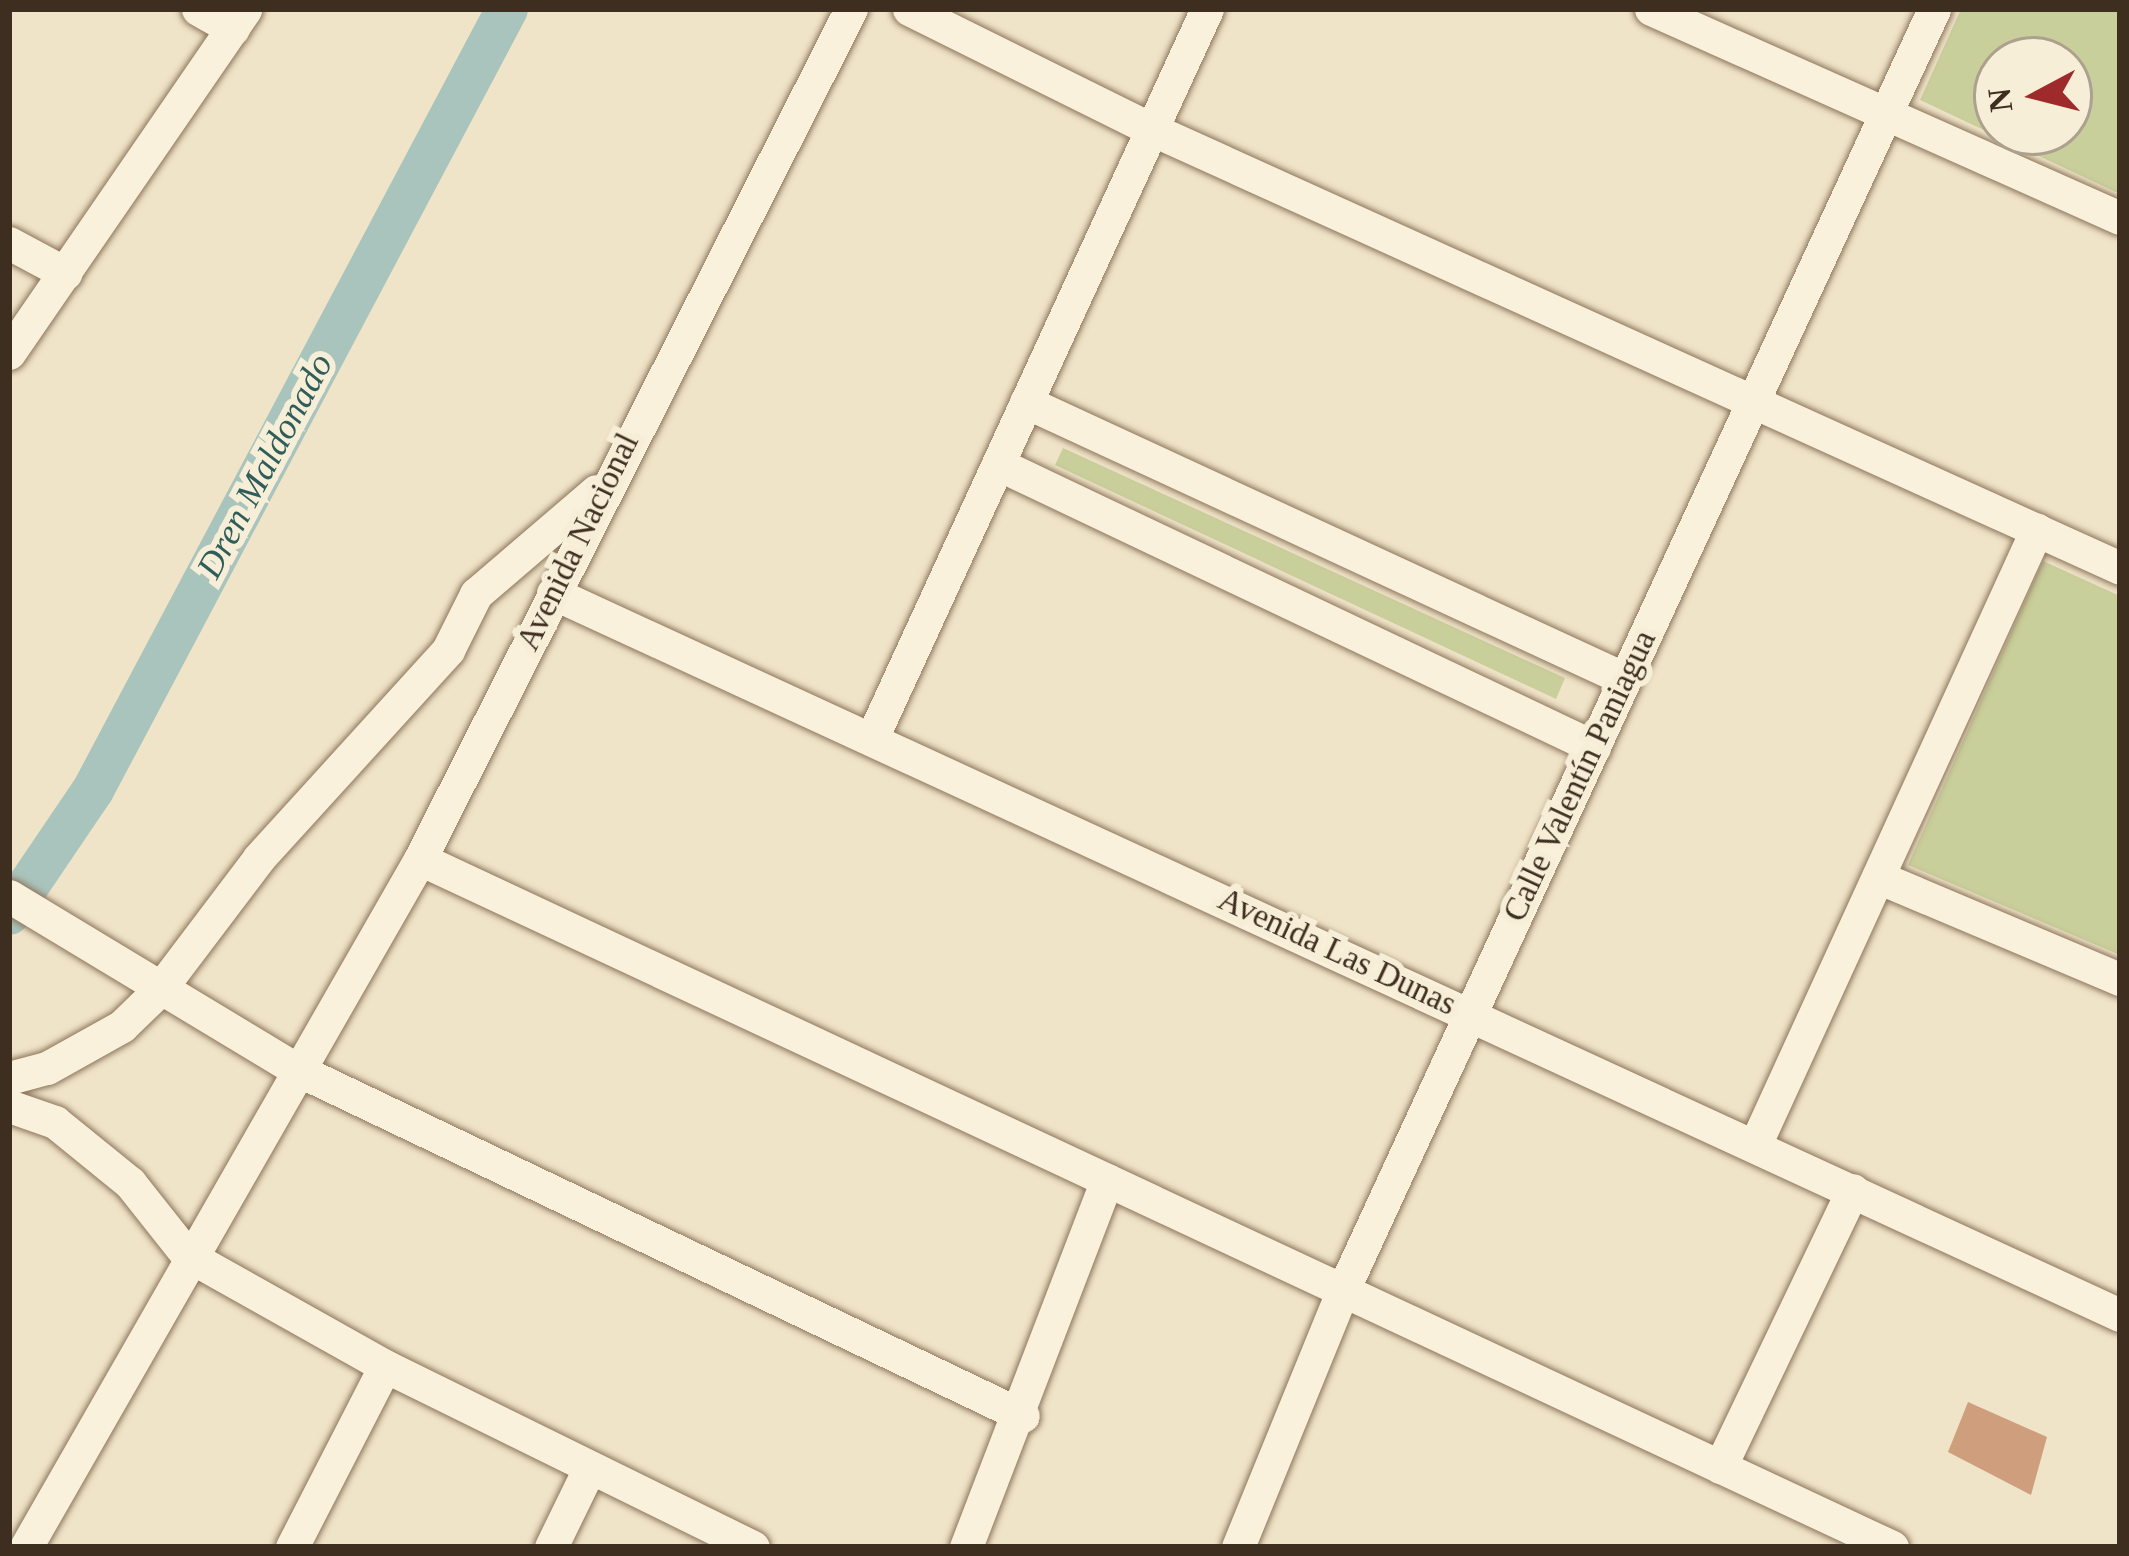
<!DOCTYPE html>
<meta charset="utf-8">
<style>
body{margin:0}
#map{position:relative;width:2129px;height:1556px;overflow:hidden;background:#f0e4c8;font-family:Georgia,serif}
div>[style]{position:absolute}
.green>*{inset:0;background:#c9cf9b}
.canal>*{height:42px;margin:-21px;padding:0 21px;transform-origin:21px;border-radius:21px;background:#a9c4bc}
.building>*{inset:0;background:#cf9f7d}
.roads{filter:drop-shadow(0 0 3px #8d765c) drop-shadow(0 0 3px #8d765c)}
.minor>*{height:33px;margin:-16.5px;padding:0 16.5px;transform-origin:16.5px;border-radius:16.5px;background:#faf1dc}
span{translate:-50% -50%;white-space:nowrap;text-align:center;line-height:1.15;-webkit-text-stroke:12px #f7eed8;paint-order:stroke}
.street-label{font-size:33px;color:#3d2e20}
.water-label{font-size:36px;color:#2f5d5a;font-style:italic}
.frame{position:absolute;inset:0;border:12px solid #3d2e20;pointer-events:none}
.north{position:absolute;left:1973px;top:36px;width:120px;height:120px;box-sizing:border-box;background:#f7eed8;border:3px solid #ada18e;border-radius:50%;rotate:263deg;font-size:33px;font-weight:700;line-height:48px;text-align:center;color:#3d2e20}
.north::after{content:'';display:block;margin:auto;width:42px;height:54px;background:#9e2a2b;clip-path:polygon(50% 0,100% 100%,50% 72%,0 100%)}
</style>
<div id="map">
<div class="green">
<div style="clip-path:polygon(evenodd,1961px 9px,2120px 9px,2120px 194px,1920px 100px,1961px 9px,1997px 60px,2069px 60px,2069px 132px,1997px 132px,1997px 60px)"></div>
<div style="clip-path:polygon(1063px 448px,1565px 678px,1556px 699px,1055px 465px)"></div>
<div style="clip-path:polygon(2043px 561px,2120px 596px,2120px 955px,1908px 865px)"></div>
</div>
<div class="canal">
<div style="left:9px;top:914px;width:150px;rotate:-55.9deg"></div>
<div style="left:93px;top:790px;width:884px;rotate:-62.07deg"></div>
</div>
<div class="building">
<div style="clip-path:polygon(1968px 1402px,2047px 1437px,2031px 1495px,1948px 1452px)"></div>
</div>
<div class="roads">
<div class="minor">
<div style="left:198px;top:9px;width:40px;rotate:29.7deg"></div>
<div style="left:909px;top:9px;width:270px;rotate:26.4deg"></div>
<div style="left:1151px;top:129px;width:1064px;rotate:24.37deg"></div>
<div style="left:1651px;top:9px;width:513px;rotate:24.02deg"></div>
<div style="left:9px;top:243px;width:64px;rotate:28.2deg"></div>
<div style="left:9px;top:353px;width:417px;rotate:-55.5deg"></div>
<div style="left:1026px;top:402px;width:660px;rotate:24.82deg"></div>
<div style="left:998px;top:464px;width:660px;rotate:25.4deg"></div>
<div style="left:553px;top:593px;width:1725px;rotate:24.74deg"></div>
<div style="left:872px;top:738px;width:802px;rotate:-65.32deg"></div>
<div style="left:420px;top:859px;width:1625px;rotate:25.05deg"></div>
<div style="left:1878px;top:877px;width:263px;rotate:22.9deg"></div>
<div style="left:9px;top:896px;width:337px;rotate:31.1deg"></div>
<div style="left:298px;top:1070px;width:803px;rotate:25.51deg"></div>
<div style="left:9px;top:1078px;width:39px;rotate:-15deg"></div>
<div style="left:47px;top:1068px;width:86px;rotate:-29.2deg"></div>
<div style="left:122px;top:1026px;width:53px;rotate:-44.2deg"></div>
<div style="left:160px;top:989px;width:164px;rotate:-52.9deg"></div>
<div style="left:259px;top:858px;width:281px;rotate:-47.7deg"></div>
<div style="left:448px;top:650px;width:63px;rotate:-63.4deg"></div>
<div style="left:476px;top:594px;width:158px;rotate:-40.6deg"></div>
<div style="left:9px;top:1106px;width:49px;rotate:19.2deg"></div>
<div style="left:55px;top:1122px;width:97px;rotate:39.1deg"></div>
<div style="left:130px;top:1183px;width:92px;rotate:51.6deg"></div>
<div style="left:187px;top:1255px;width:227px;rotate:29.3deg"></div>
<div style="left:385px;top:1366px;width:410px;rotate:26.2deg"></div>
<div style="left:1755px;top:1145px;width:677px;rotate:-65.4deg"></div>
<div style="left:1720px;top:1467px;width:307px;rotate:-64.4deg"></div>
<div style="left:26px;top:1547px;width:793px;rotate:-60.2deg"></div>
<div style="left:420px;top:859px;width:953px;rotate:-63.11deg"></div>
<div style="left:292px;top:1547px;width:203px;rotate:-62.8deg"></div>
<div style="left:551px;top:1547px;width:87px;rotate:-64deg"></div>
<div style="left:966px;top:1547px;width:393px;rotate:-69deg"></div>
<div style="left:1238px;top:1547px;width:278px;rotate:-67.8deg"></div>
<div style="left:1343px;top:1290px;width:1411px;rotate:-65.23deg"></div>
</div>
</div>
<div class="street-label">
<span style="left:578px;top:542px;rotate:-64deg">Avenida Nacional</span>
<span style="left:1580px;top:776px;rotate:-65deg">Calle Valentín Paniagua</span>
<span style="left:1337px;top:952px;rotate:25deg">Avenida Las Dunas</span>
</div>
<div class="water-label">
<span style="left:265px;top:466px;rotate:-62deg">Dren Maldonado</span>
</div>
<div class="frame"></div>
<div class="north">N</div>
</div>
